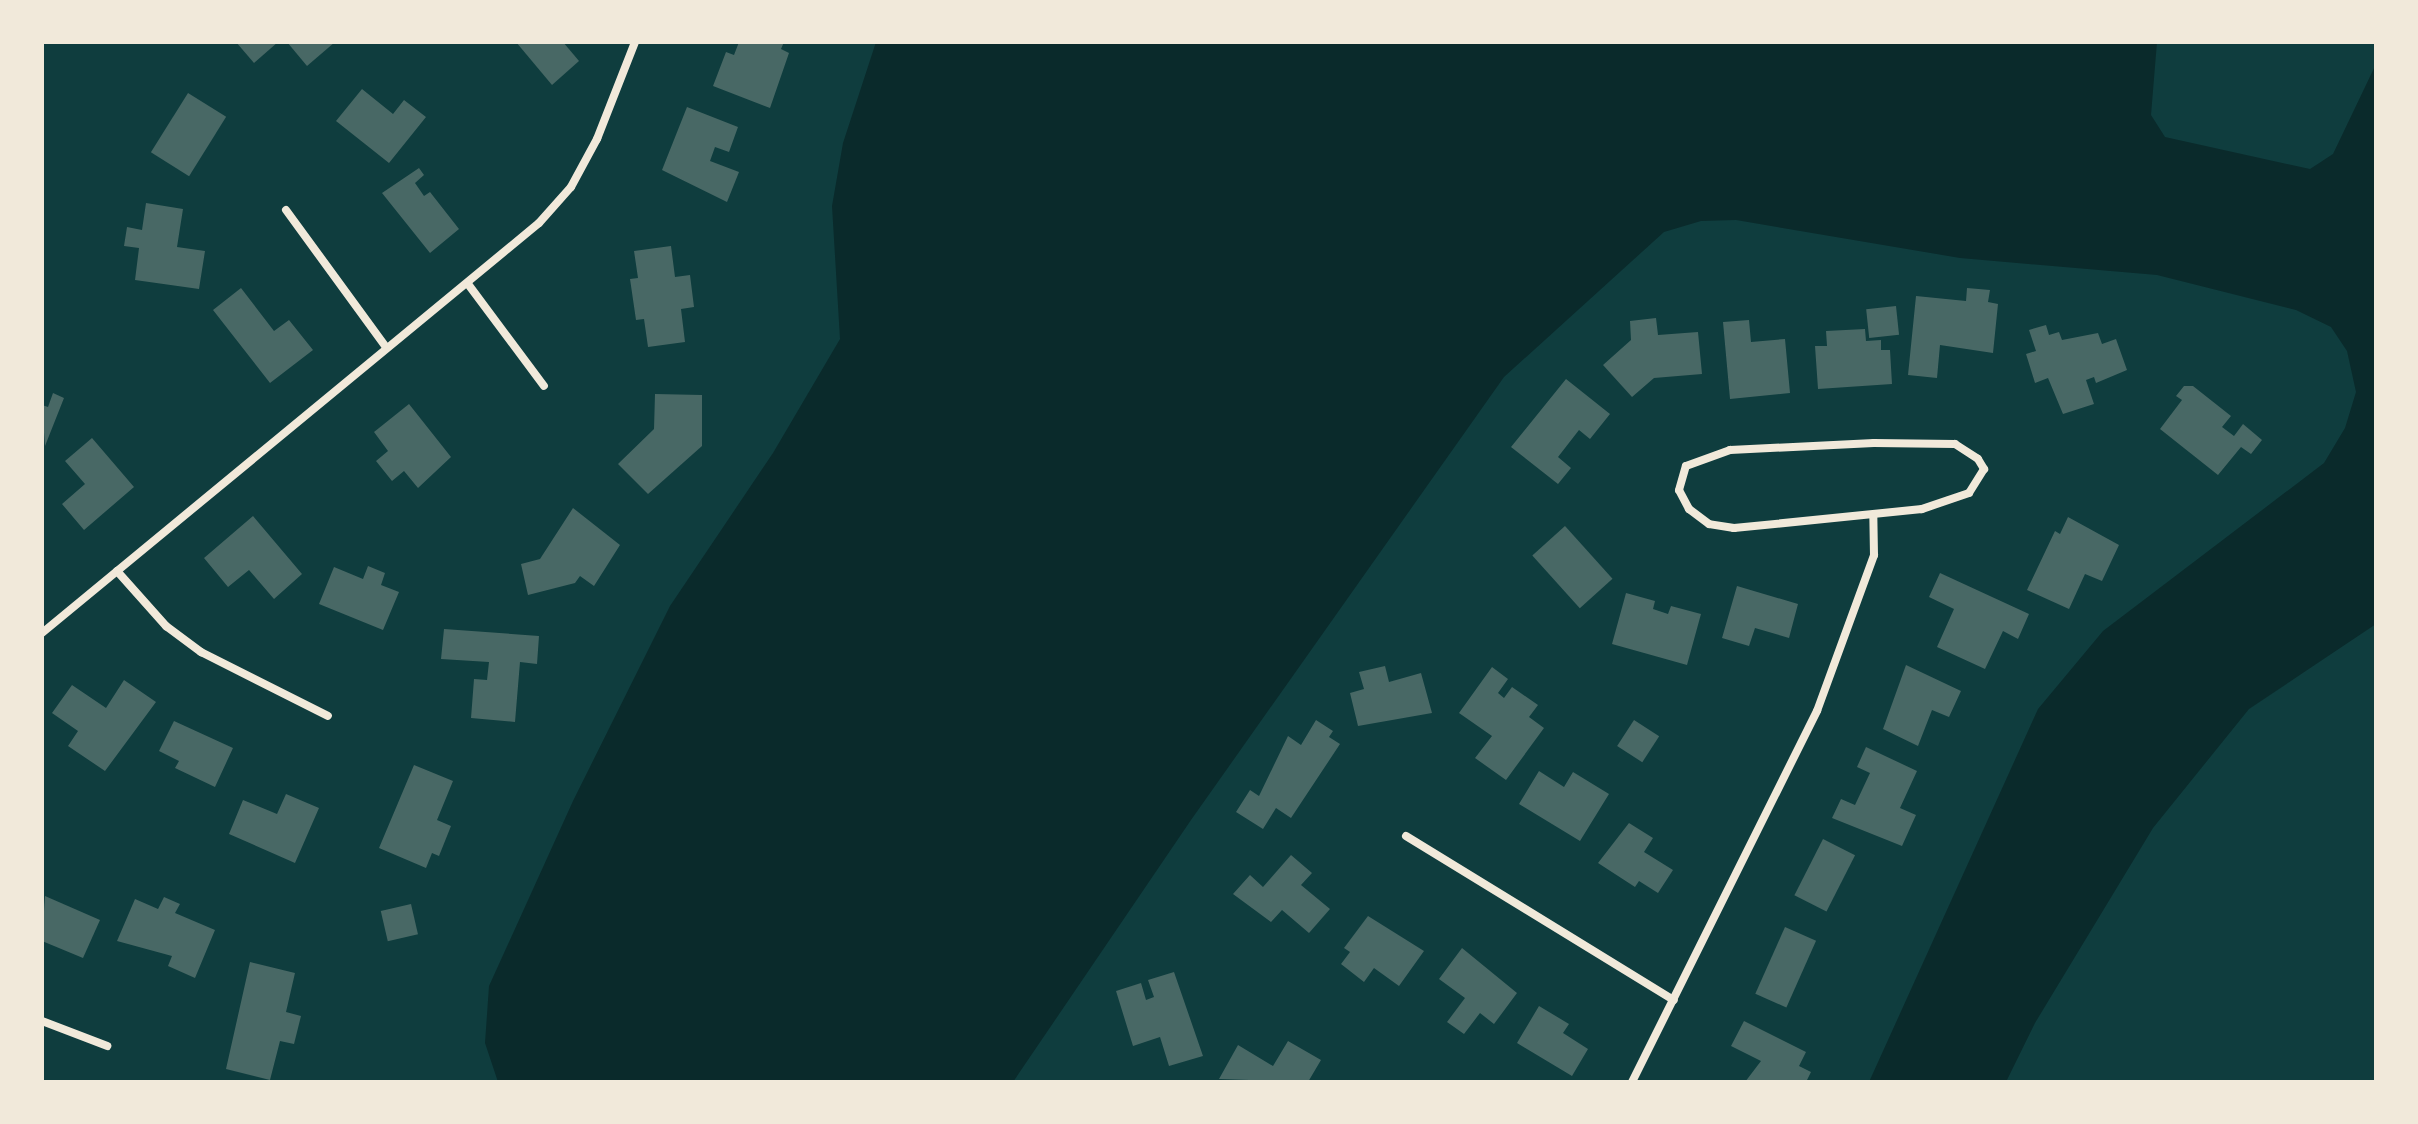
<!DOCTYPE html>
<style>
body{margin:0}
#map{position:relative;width:2418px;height:1124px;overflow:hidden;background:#0f3d3e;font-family:Commissioner,sans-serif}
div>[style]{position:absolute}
.water>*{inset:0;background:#0a2a2b}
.building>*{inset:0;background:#486865;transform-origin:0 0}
.minor>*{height:8px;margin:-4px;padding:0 4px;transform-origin:4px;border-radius:4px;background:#f1e9da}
span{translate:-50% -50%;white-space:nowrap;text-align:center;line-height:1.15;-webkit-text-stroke:8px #f1e9da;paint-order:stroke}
.frame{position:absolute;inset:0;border:44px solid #f1e9da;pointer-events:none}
</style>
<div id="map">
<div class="water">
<div style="clip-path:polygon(876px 42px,2157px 42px,2151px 115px,2165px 137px,2310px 169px,2333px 154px,2376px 64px,2376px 624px,2249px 709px,2153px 828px,2035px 1023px,2006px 1082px,1869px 1082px,2038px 709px,2103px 631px,2324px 463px,2345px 428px,2356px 392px,2347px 351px,2331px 327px,2296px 310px,2157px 275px,1960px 258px,1736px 220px,1701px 221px,1664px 232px,1504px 377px,1191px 820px,1013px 1082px,498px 1082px,485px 1043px,489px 986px,573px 801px,670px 606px,773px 453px,840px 339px,832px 206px,843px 143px)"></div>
</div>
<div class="building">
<div style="clip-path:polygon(236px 42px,278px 42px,254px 63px)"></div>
<div style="clip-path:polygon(287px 42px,335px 42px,307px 66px)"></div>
<div style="clip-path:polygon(516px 42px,563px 42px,579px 61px,552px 85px)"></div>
<div style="clip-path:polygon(739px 42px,784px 42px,781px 49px,789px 53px,770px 108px,713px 86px,726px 52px,734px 55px)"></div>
<div style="clip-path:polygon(362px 89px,393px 114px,404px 100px,426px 117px,389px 163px,336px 121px)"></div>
<div style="left:188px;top:93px;width:45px;height:70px;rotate:32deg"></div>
<div style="clip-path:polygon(687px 107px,738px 127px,729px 152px,715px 147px,710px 161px,739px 172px,727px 202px,662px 170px)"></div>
<div style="clip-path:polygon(419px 168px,424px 175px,415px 183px,424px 196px,430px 192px,459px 229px,430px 253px,382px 193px)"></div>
<div style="clip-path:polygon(146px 203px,183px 209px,177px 247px,205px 251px,199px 289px,135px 280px,139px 248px,124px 246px,127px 227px,142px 230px)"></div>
<div style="clip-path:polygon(671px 246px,675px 277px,690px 275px,694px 307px,681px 309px,685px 342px,648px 347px,644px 319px,636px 320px,630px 279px,638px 278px,634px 251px)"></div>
<div style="clip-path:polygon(241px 288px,274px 331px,289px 320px,313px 350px,270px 383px,213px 310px)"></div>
<div style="clip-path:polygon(1967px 288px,1990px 290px,1988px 302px,1998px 304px,1993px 353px,1940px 345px,1937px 378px,1908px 375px,1916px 296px,1966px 301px)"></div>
<div style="left:1896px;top:306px;width:29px;height:30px;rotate:84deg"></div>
<div style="clip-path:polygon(1656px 318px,1658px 335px,1698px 332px,1702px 374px,1654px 378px,1632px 397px,1603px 365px,1631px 340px,1630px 321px)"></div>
<div style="clip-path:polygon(1749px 320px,1751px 342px,1785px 339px,1790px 393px,1730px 399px,1723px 322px)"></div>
<div style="clip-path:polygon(2046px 325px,2049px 335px,2059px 332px,2062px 340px,2098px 333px,2102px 344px,2116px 339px,2127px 370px,2096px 383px,2094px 377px,2086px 380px,2094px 404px,2063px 414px,2048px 378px,2035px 383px,2026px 354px,2036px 351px,2029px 330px)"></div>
<div style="clip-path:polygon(1865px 329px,1866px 341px,1881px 340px,1881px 350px,1890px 350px,1892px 384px,1818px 389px,1815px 346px,1827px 346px,1826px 331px)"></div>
<div style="clip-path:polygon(1566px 379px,1610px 414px,1590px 439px,1579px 430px,1558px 457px,1571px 468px,1558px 484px,1511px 447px)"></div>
<div style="clip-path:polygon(2184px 386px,2193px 386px,2231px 416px,2222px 427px,2234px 436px,2243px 424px,2262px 440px,2251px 454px,2241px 447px,2218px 475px,2160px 429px,2182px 400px,2176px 396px)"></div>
<div style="clip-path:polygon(53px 393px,64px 398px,45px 446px,42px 405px,48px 407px)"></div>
<div style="clip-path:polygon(655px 394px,702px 395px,702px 446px,648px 494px,618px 464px,654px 429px)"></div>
<div style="clip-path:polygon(409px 404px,451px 457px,418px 488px,404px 471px,392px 481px,376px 461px,388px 451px,374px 432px)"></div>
<div style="clip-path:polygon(92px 438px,134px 487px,84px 530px,62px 504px,85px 484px,65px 461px)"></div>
<div style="clip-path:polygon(573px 508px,620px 545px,594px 586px,580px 576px,575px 583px,528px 595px,521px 564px,540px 559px)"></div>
<div style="clip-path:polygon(253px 516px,302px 574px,274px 599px,249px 570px,228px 587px,204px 558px)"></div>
<div style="clip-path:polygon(2068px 517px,2119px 545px,2102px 581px,2085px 574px,2069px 609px,2027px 590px,2055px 531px,2060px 534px)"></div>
<div style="left:1565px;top:526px;width:71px;height:44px;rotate:48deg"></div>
<div style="clip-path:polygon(368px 566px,385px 573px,381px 585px,399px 592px,383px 630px,319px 604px,334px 567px,363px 579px)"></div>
<div style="clip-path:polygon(1940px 573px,2029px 614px,2018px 639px,2003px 631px,1985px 669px,1937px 647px,1954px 609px,1929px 597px)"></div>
<div style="clip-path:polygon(1737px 586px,1798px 604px,1789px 638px,1755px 628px,1749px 646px,1722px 638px)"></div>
<div style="clip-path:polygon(1626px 593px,1655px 601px,1653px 609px,1668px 614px,1671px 606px,1701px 614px,1687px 665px,1612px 644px)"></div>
<div style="clip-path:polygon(444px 629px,539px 636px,537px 664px,520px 662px,515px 722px,471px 718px,474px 679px,487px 680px,489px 662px,441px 659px)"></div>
<div style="clip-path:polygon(1906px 665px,1961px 691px,1949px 717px,1932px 710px,1918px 746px,1883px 729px)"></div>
<div style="clip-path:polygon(1385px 666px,1389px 682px,1421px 673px,1432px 713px,1358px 726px,1350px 693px,1364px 689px,1359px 672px)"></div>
<div style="clip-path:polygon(1492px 667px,1508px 679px,1498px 693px,1504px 698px,1512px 687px,1538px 705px,1529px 717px,1544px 728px,1506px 780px,1475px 758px,1492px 736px,1459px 713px)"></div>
<div style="clip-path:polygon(124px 680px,156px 702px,105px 771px,68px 746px,78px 731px,52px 713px,72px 685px,106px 708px)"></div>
<div style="clip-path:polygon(1316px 720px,1333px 731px,1329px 737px,1340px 744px,1291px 818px,1276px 808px,1263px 829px,1236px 812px,1250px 790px,1259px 796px,1288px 736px,1301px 745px)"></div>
<div style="left:1634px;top:720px;width:30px;height:31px;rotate:33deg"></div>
<div style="clip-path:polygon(174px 721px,233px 748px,215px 787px,175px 768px,179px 761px,159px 751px)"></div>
<div style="clip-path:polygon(1866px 747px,1917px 771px,1900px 808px,1916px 815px,1902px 846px,1832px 818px,1841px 799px,1855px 805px,1870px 773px,1857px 767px)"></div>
<div style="clip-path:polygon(414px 765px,453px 781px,437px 820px,451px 826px,439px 856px,432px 853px,426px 868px,379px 848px)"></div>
<div style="clip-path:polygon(1539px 771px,1564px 787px,1573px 772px,1609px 794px,1580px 841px,1519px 804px)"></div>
<div style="clip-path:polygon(286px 794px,319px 808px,295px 863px,229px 834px,243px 800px,277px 814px)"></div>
<div style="clip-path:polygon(1629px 823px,1653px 838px,1644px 852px,1673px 870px,1658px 893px,1639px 881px,1635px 887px,1598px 863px)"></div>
<div style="left:1823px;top:839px;width:36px;height:63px;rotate:27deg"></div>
<div style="clip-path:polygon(1291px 855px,1312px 873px,1301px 885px,1330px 909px,1309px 933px,1282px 910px,1271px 922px,1233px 894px,1250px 875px,1263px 887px)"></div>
<div style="clip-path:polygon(45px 896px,100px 920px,83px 958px,42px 941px)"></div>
<div style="clip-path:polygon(164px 897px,180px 904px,175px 913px,215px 930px,195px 978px,168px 966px,172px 956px,117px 941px,135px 899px,158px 909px)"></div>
<div style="left:411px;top:904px;width:31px;height:31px;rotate:77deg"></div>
<div style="clip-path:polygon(1368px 916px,1424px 951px,1399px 986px,1374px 968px,1364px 982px,1341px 964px,1350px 952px,1344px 948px)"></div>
<div style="left:1785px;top:927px;width:34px;height:73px;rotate:24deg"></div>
<div style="clip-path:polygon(1462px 948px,1517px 993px,1494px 1024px,1480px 1013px,1464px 1034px,1447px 1022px,1465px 998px,1439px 979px)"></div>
<div style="clip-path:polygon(250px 962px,295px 973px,286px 1012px,301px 1016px,294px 1044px,280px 1041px,270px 1080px,226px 1069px)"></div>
<div style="clip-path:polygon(1174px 972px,1203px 1056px,1169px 1066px,1160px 1037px,1133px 1046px,1116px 991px,1141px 983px,1146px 1000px,1154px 997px,1148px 980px)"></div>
<div style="clip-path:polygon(1539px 1006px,1569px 1024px,1563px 1033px,1588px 1049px,1572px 1076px,1517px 1043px)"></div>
<div style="clip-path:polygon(1744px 1021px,1806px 1052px,1799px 1066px,1811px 1072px,1806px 1082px,1745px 1082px,1761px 1061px,1731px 1046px)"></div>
<div style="clip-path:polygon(1288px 1041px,1321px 1060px,1308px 1082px,1219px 1079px,1238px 1045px,1273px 1066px)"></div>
</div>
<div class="minor">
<div style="left:286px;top:210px;width:170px;rotate:53.9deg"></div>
<div style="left:468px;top:284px;width:127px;rotate:53.3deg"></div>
<div style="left:1874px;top:443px;width:81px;rotate:0.7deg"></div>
<div style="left:1955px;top:444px;width:27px;rotate:33deg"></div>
<div style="left:1978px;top:459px;width:12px;rotate:59deg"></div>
<div style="left:1984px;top:469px;width:28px;rotate:122deg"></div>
<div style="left:1969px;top:493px;width:50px;rotate:161.2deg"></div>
<div style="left:1922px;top:509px;width:189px;rotate:174.2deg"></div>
<div style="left:1734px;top:528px;width:25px;rotate:-171deg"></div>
<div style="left:1709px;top:524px;width:25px;rotate:-143deg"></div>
<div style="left:1689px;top:509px;width:21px;rotate:-118deg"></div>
<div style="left:1679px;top:490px;width:25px;rotate:-74deg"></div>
<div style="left:1686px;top:466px;width:47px;rotate:-20deg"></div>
<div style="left:1730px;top:450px;width:144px;rotate:-2.8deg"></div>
<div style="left:117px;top:571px;width:74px;rotate:48.3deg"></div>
<div style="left:166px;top:626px;width:44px;rotate:36.6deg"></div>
<div style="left:201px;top:652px;width:142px;rotate:26.7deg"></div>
<div style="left:42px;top:633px;width:644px;rotate:-39.52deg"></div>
<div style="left:539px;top:223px;width:48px;rotate:-48.4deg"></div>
<div style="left:571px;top:187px;width:55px;rotate:-61.6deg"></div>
<div style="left:597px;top:139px;width:104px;rotate:-68.6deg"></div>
<div style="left:1406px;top:836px;width:314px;rotate:31.5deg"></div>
<div style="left:42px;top:1021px;width:70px;rotate:21deg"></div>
<div style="left:1632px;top:1082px;width:415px;rotate:-63.5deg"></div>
<div style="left:1817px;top:711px;width:166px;rotate:-69.9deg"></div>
<div style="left:1874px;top:555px;width:39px;rotate:-91deg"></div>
</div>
<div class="frame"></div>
</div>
